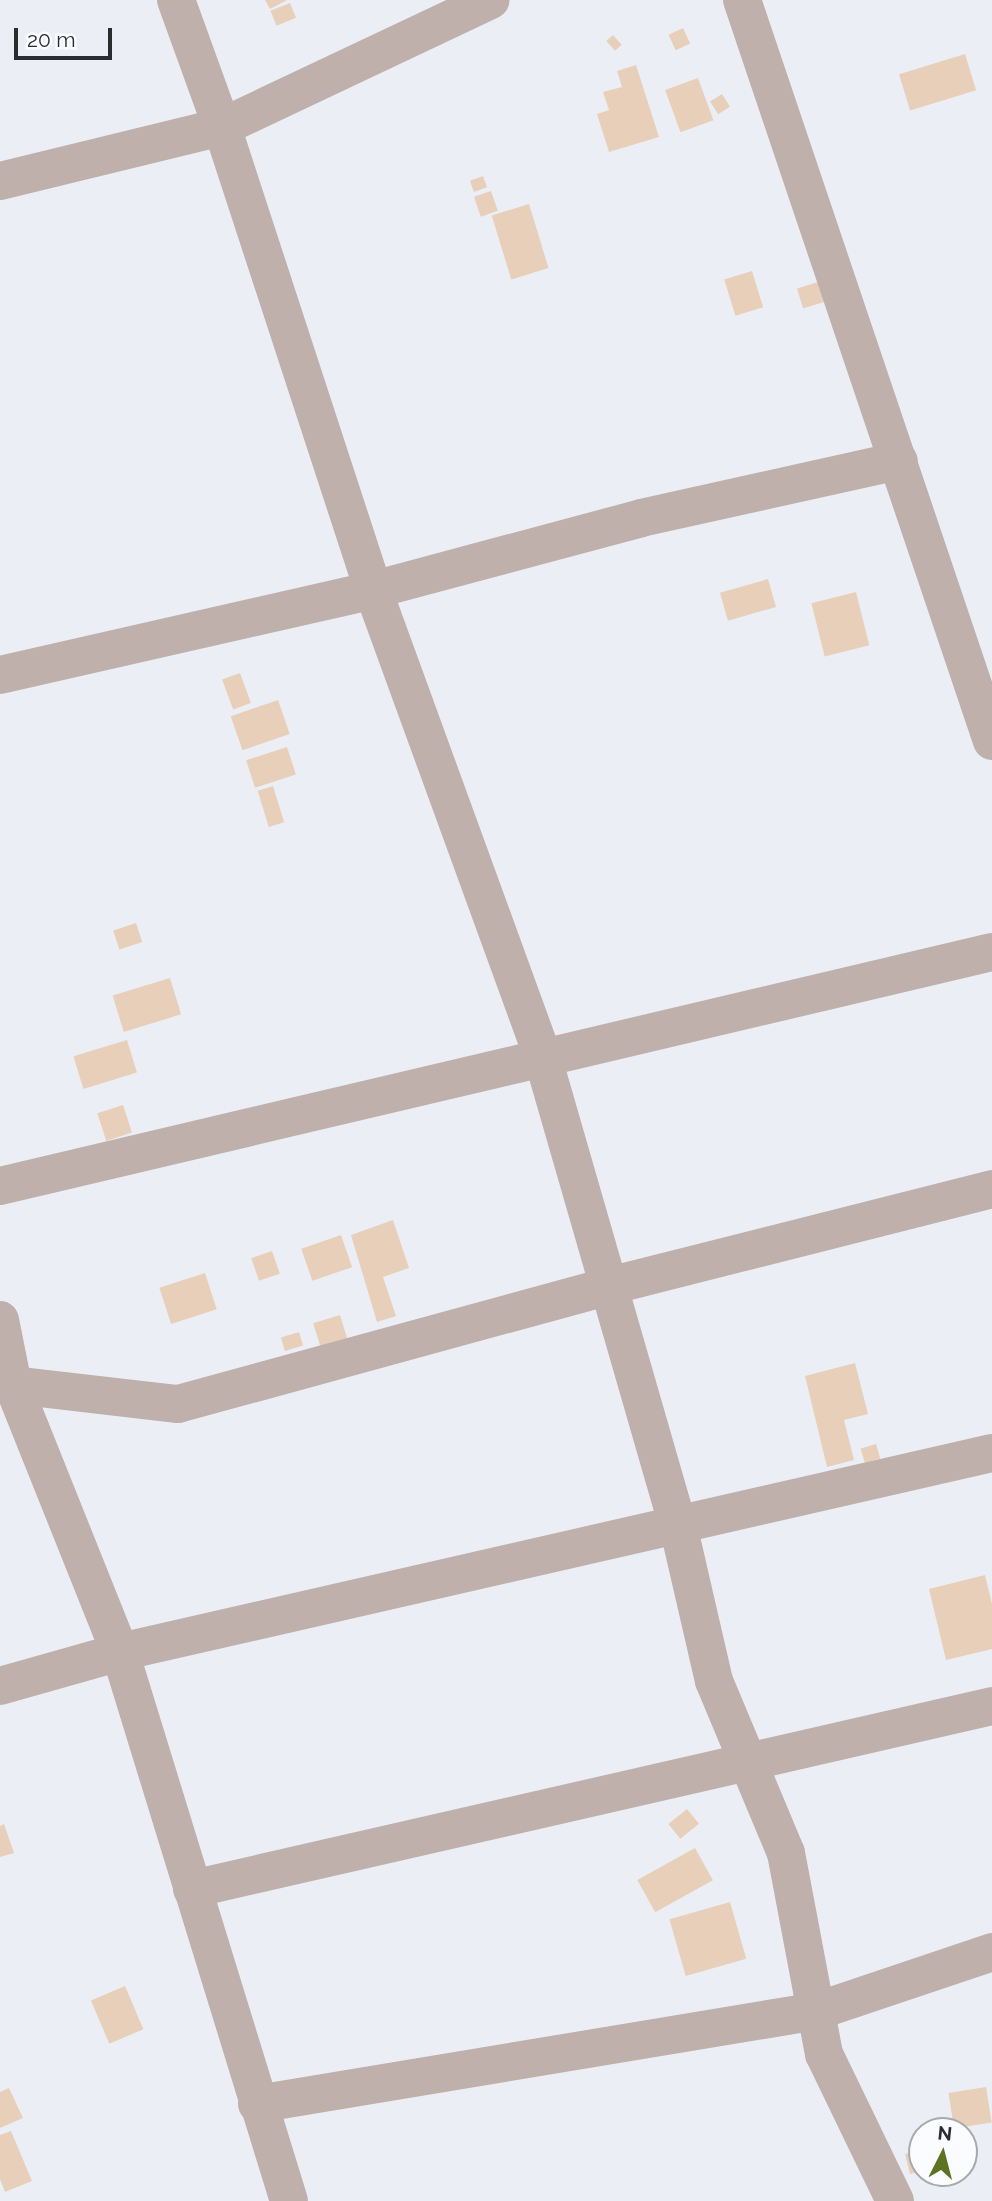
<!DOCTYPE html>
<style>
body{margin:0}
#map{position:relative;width:992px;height:2201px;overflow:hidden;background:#ebeff5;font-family:Raleway,sans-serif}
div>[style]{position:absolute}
.building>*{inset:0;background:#e8cfb9;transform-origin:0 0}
.minor>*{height:38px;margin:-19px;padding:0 19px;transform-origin:19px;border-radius:19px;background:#bfb0ac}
span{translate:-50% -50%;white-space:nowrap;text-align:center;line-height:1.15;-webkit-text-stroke:7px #fafcff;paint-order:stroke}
.north{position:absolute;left:908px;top:2117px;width:70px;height:70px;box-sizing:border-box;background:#fafcff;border:2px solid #a7a9ab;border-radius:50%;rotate:6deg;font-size:19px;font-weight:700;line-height:28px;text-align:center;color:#2a2c2e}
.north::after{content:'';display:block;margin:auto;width:24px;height:32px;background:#5e7322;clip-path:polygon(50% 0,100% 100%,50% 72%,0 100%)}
.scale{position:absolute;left:14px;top:28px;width:98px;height:32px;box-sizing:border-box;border:4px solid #2a2c2e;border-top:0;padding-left:9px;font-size:21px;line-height:24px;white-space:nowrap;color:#2a2c2e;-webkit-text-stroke:5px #fafcff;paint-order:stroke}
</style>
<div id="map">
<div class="building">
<div style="clip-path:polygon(265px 0,287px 0,270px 9px)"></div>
<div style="left:290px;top:3px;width:16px;height:21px;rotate:68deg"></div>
<div style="left:683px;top:28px;width:17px;height:16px;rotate:65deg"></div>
<div style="left:613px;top:35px;width:13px;height:9px;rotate:48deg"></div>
<div style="left:965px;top:54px;width:38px;height:69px;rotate:73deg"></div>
<div style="clip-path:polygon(636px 65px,659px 137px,609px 152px,597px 114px,609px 110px,603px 92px,622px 87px,617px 71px)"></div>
<div style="left:698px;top:78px;width:45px;height:35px;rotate:70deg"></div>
<div style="left:722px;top:94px;width:15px;height:14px;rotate:58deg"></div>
<div style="left:483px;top:176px;width:12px;height:14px;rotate:70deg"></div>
<div style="left:491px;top:191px;width:21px;height:18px;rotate:71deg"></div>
<div style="left:529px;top:204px;width:67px;height:39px;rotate:73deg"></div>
<div style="left:752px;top:271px;width:38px;height:29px;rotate:73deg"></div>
<div style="left:818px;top:282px;width:21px;height:22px;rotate:73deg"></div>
<div style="left:768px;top:579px;width:29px;height:50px;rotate:74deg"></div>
<div style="left:856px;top:592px;width:55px;height:46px;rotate:76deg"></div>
<div style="left:240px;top:673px;width:32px;height:19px;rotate:70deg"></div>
<div style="left:278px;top:700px;width:36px;height:50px;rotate:71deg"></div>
<div style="left:287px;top:747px;width:29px;height:43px;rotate:72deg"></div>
<div style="left:273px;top:786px;width:38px;height:16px;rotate:73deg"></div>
<div style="left:136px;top:923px;width:20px;height:24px;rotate:72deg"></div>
<div style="left:170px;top:978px;width:38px;height:60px;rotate:73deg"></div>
<div style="left:127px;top:1040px;width:34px;height:56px;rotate:73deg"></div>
<div style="left:123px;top:1105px;width:29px;height:27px;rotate:72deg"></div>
<div style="clip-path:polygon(393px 1220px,409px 1268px,383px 1277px,396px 1316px,377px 1322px,351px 1235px)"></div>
<div style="left:341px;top:1235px;width:34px;height:42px;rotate:71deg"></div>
<div style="left:272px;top:1251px;width:24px;height:22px;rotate:71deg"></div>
<div style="left:205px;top:1273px;width:38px;height:48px;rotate:72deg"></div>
<div style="left:340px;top:1315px;width:28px;height:28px;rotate:73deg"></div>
<div style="left:299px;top:1332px;width:14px;height:19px;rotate:73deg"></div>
<div style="clip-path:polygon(855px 1363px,868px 1414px,844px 1420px,854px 1460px,827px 1467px,805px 1376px)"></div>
<div style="left:876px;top:1444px;width:15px;height:16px;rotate:74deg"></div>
<div style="clip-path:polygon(985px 1575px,992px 1604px,992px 1649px,946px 1660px,929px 1589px)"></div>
<div style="left:687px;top:1809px;width:19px;height:24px;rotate:51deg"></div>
<div style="clip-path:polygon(4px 1824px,14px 1853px,0 1857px,0 1826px)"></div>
<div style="left:695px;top:1848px;width:37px;height:66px;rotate:61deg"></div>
<div style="left:730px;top:1902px;width:59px;height:63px;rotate:74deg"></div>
<div style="left:125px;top:1986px;width:47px;height:37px;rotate:67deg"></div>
<div style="left:986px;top:2087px;width:36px;height:38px;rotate:81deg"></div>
<div style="clip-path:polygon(9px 2088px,23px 2118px,0 2128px,0 2092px)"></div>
<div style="clip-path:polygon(11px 2131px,32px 2181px,5px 2192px,0 2179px,0 2135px)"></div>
<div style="clip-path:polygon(919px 2151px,922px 2171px,910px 2174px,905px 2154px)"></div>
</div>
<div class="minor">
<div style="left:176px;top:0;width:135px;rotate:70.1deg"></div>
<div style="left:222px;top:127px;width:487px;rotate:71.9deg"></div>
<div style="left:373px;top:590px;width:495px;rotate:70deg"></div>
<div style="left:542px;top:1055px;width:489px;rotate:73.9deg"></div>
<div style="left:678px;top:1525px;width:160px;rotate:77deg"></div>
<div style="left:714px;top:1681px;width:186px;rotate:67.3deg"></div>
<div style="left:786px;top:1853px;width:205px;rotate:79.3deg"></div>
<div style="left:824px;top:2054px;width:163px;rotate:64.2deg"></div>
<div style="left:742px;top:0;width:782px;rotate:71.36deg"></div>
<div style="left:0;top:181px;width:228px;rotate:-13.7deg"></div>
<div style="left:222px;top:127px;width:297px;rotate:-25.3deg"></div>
<div style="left:0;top:675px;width:383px;rotate:-12.8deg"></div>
<div style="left:373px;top:590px;width:278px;rotate:-15deg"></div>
<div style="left:641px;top:518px;width:264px;rotate:-12.5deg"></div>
<div style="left:0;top:1186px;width:1019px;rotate:-13.27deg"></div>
<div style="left:0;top:1320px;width:66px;rotate:78.7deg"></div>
<div style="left:13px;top:1385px;width:288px;rotate:68.2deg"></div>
<div style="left:120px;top:1652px;width:574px;rotate:72.89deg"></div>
<div style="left:13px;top:1385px;width:166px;rotate:6.6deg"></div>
<div style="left:178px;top:1404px;width:447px;rotate:-15.3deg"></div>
<div style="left:609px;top:1286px;width:395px;rotate:-14.2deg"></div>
<div style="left:0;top:1686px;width:125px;rotate:-15.8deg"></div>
<div style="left:120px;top:1652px;width:894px;rotate:-12.86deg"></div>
<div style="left:192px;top:1889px;width:821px;rotate:-12.88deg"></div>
<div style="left:257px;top:2104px;width:568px;rotate:-9.43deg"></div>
<div style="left:817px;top:2011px;width:185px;rotate:-18.6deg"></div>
</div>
<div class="north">N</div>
<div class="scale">20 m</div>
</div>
